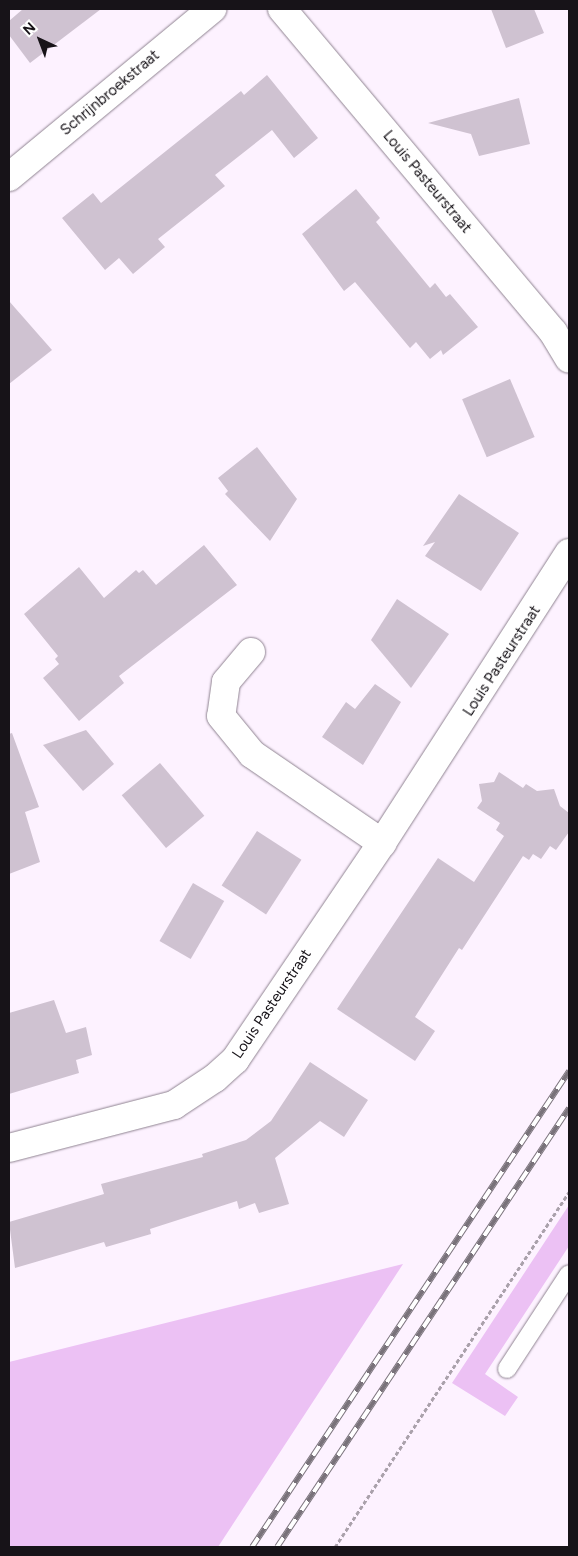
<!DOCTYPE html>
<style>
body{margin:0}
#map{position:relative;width:578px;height:1556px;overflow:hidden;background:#fdf2ff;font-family:Figtree,sans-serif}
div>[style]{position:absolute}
.green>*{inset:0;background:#ecc1f4}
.building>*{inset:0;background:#cfc2d1;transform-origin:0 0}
.path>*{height:3px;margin-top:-1.5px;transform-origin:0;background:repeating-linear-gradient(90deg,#aaa1ab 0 4px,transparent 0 6.5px)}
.roads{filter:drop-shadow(0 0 1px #8f8391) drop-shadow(0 0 1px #8f8391)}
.service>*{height:18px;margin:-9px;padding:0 9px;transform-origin:9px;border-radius:9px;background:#fff}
.minor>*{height:28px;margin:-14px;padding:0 14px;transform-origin:14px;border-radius:14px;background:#fff}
.rail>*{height:5.5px;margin-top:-2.75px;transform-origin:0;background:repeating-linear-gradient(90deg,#fff 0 11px,#79727a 0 22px);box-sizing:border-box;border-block:1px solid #79727a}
span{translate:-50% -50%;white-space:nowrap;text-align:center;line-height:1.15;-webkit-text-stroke:4.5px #fff;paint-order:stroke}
.street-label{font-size:15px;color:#171318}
.frame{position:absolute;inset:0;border:10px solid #171318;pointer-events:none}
.north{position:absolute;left:15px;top:15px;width:50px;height:50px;-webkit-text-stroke:4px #fff;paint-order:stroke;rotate:317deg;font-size:14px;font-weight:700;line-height:20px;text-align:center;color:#171318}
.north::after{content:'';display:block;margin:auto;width:18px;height:22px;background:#171318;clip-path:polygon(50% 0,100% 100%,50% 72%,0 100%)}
</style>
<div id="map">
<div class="green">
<div style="clip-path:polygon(569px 1205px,569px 1246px,485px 1374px,518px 1397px,505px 1416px,452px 1383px)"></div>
<div style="clip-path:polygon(403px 1264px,218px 1547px,9px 1547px,9px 1362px)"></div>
</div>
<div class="building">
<div style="clip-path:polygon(23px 9px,101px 9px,30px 63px,9px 35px,9px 21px)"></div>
<div style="clip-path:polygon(491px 9px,534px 9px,544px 33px,506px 48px)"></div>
<div style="clip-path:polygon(267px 75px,318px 138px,294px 158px,272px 130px,215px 175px,225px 186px,158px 239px,165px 247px,133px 274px,119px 258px,105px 270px,62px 218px,93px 193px,101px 203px,241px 91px,244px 95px)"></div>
<div style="clip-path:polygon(519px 98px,530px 144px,479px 156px,471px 134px,428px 123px)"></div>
<div style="clip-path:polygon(356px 189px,380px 218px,376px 222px,430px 288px,435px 283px,446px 297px,450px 294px,478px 327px,443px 355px,441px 350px,430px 359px,416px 342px,410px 348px,355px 282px,344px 291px,302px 234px)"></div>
<div style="clip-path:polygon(9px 301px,52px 350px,9px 384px)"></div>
<div style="left:510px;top:379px;width:63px;height:52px;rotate:67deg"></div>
<div style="clip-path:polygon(257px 447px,297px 499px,270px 541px,225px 494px,228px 491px,218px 478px)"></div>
<div style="clip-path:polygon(459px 494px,519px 533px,481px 591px,425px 556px,435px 542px,423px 546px)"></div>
<div style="clip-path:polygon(204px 545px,237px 585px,119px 676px,124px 683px,79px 721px,43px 678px,59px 664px,55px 659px,58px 656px,24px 614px,79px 567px,104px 598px,136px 570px,139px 573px,143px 570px,156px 585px)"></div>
<div style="clip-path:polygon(397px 599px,449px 634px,411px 688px,371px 640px)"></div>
<div style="clip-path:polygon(375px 684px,401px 702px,363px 765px,322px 737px,346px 702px,355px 709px)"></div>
<div style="clip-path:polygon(86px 730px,114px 764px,83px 791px,43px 745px)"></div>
<div style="clip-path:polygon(12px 733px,39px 807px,25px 812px,40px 862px,9px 874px,9px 734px)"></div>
<div style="left:160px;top:763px;width:69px;height:50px;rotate:50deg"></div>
<div style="clip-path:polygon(499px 772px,523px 788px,526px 784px,537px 791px,554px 789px,560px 806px,569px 813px,569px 832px,556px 850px,550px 846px,541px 859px,533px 854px,529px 860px,523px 856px,462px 950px,459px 948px,415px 1017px,435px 1031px,415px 1061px,337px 1009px,438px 858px,474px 882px,504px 836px,496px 830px,500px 823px,477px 808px,482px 801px,479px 784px,494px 782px)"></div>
<div style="left:257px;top:831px;width:53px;height:65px;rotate:33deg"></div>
<div style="left:193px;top:883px;width:36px;height:67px;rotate:30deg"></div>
<div style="clip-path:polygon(54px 1000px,66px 1033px,86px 1027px,92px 1055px,76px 1060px,79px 1073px,9px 1094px,9px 1013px)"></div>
<div style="clip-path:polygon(310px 1062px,368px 1100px,344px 1137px,320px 1121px,275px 1158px,289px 1204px,259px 1213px,255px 1203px,239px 1209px,237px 1201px,150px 1229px,151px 1234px,106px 1247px,104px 1242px,15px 1268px,9px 1222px,104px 1194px,101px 1184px,203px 1157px,202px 1154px,246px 1140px,271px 1121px)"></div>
</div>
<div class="path">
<div style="left:335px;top:1547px;width:425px;rotate:-56.6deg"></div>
</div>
<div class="roads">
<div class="service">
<div style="left:507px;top:1369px;width:113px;rotate:-56.9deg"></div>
</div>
<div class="minor">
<div style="left:282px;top:9px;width:422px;rotate:50deg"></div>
<div style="left:553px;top:332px;width:31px;rotate:59deg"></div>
<div style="left:9px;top:177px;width:264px;rotate:-39.6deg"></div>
<div style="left:251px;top:652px;width:39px;rotate:130deg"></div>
<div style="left:226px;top:682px;width:34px;rotate:98deg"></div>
<div style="left:221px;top:716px;width:49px;rotate:50.8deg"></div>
<div style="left:252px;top:754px;width:158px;rotate:34.4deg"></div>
<div style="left:9px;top:1148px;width:171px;rotate:-14.6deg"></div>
<div style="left:174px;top:1105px;width:49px;rotate:-33.4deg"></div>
<div style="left:215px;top:1078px;width:27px;rotate:-42deg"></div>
<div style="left:235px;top:1060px;width:262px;rotate:-55.9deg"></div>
<div style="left:382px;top:843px;width:345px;rotate:-57.2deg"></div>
</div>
</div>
<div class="rail">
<div style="left:252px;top:1547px;width:572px;rotate:-56.34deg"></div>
<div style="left:277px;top:1547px;width:527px;rotate:-56.37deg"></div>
</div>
<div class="street-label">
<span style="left:110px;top:93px;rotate:-40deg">Schrijnbroekstraat</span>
<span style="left:427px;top:182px;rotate:50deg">Louis Pasteurstraat</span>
<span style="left:502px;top:661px;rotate:-57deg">Louis Pasteurstraat</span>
<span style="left:272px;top:1004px;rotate:-56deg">Louis Pasteurstraat</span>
</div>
<div class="frame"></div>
<div class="north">N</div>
</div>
